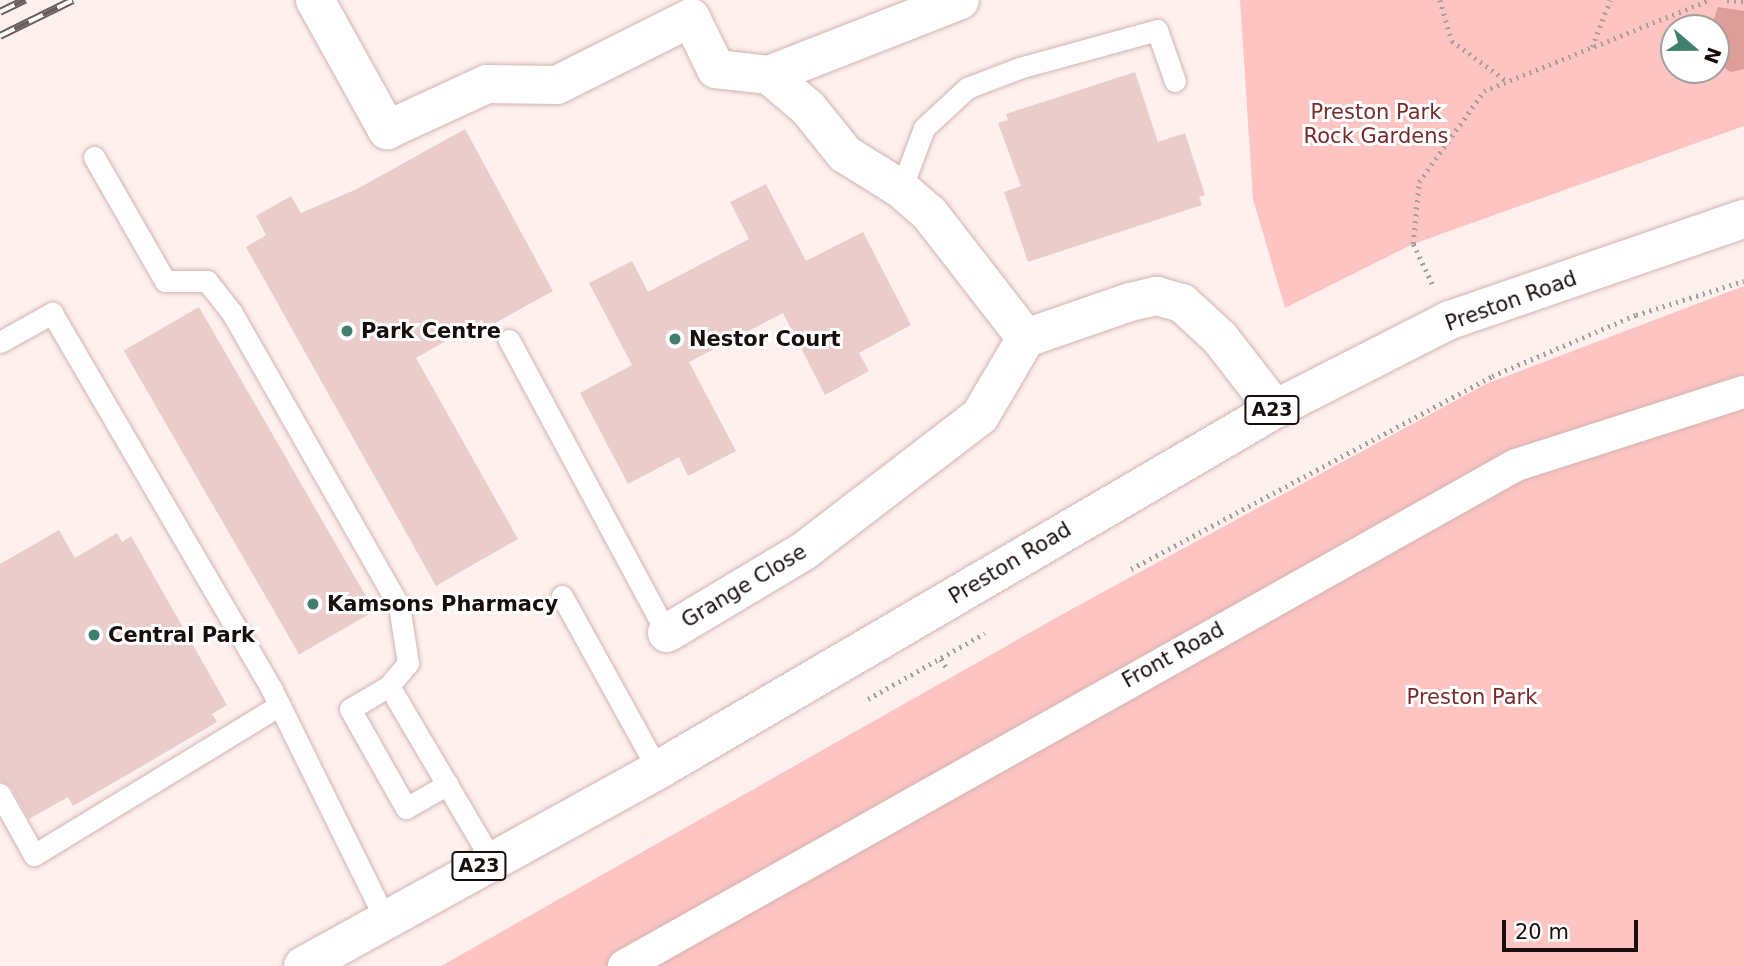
<!DOCTYPE html>
<style>
body{margin:0}
#map{position:relative;width:1744px;height:966px;overflow:hidden;background:#fdf0ef;font-family:"DejaVu Sans",sans-serif}
div>[style]{position:absolute}
.green>*{inset:0;background:#fdc4c1}
.water>*{inset:0;background:#dd9e9a}
.building>*{inset:0;background:#eaccca;transform-origin:0 0}
.path>*{height:4.5px;margin-top:-2.25px;transform-origin:0;background:repeating-linear-gradient(90deg,#aa9e9d 0 2px,transparent 0 7px)}
.roads{filter:drop-shadow(0 0 2px #d2b4b2) drop-shadow(0 0 2px #d2b4b2)}
.service>*{height:21px;margin:-10.5px;padding:0 10.5px;transform-origin:10.5px;border-radius:10.5px;background:#fff}
.pedestrian>*{height:32px;margin:-16px;padding:0 16px;transform-origin:16px;border-radius:16px;background:#fff}
.minor>*{height:38px;margin:-19px;padding:0 19px;transform-origin:19px;border-radius:19px;background:#fff}
.trunk>*{height:38px;margin:-19px;padding:0 19px;transform-origin:19px;border-radius:19px;background:#fff}
.rail>*{height:8px;margin-top:-4px;transform-origin:0;background:repeating-linear-gradient(90deg,#fff 0 16px,#695e5d 0 32px);box-sizing:border-box;border-block:2px solid #695e5d}
.dots>*{width:19px;height:19px;translate:-50% -50%;box-sizing:border-box;border:4px solid #fff;border-radius:50%}
span{translate:-50% -50%;white-space:nowrap;text-align:center;line-height:1.15;-webkit-text-stroke:6px #fff;paint-order:stroke}
.shield-label span{padding:2px 5px;background:#fff;border:2px solid;border-radius:5px;-webkit-text-stroke-width:0}
.shield-label{font-size:19px;color:#180e0d;font-weight:700}
.park-label{font-size:21px;color:#762b2c}
.street-label{font-size:21px;color:#180e0d}
.poi-label{font-size:21px;color:#180e0d;font-weight:700}
.left{translate:0 -50%;text-align:left}
.north{position:absolute;left:1660px;top:14px;width:70px;height:70px;box-sizing:border-box;background:#fff;border:2px solid #a39f9e;border-radius:50%;rotate:110deg;font-size:19px;font-weight:700;line-height:28px;text-align:center;color:#180e0d}
.north::after{content:'';display:block;margin:auto;width:24px;height:32px;background:#407f6d;clip-path:polygon(50% 0,100% 100%,50% 72%,0 100%)}
.scale{position:absolute;left:1502px;top:920px;width:136px;height:32px;box-sizing:border-box;border:4px solid #180e0d;border-top:0;padding-left:9px;font-size:21px;line-height:24px;white-space:nowrap;color:#180e0d;-webkit-text-stroke:5px #fff;paint-order:stroke}
</style>
<div id="map">
<div class="green">
<div style="clip-path:polygon(evenodd,1240px 0,1744px 0,1744px 126px,1413px 244px,1285px 308px,1253px 199px,1240px 0,1674px 28px,1716px 28px,1716px 70px,1674px 70px,1674px 28px)"></div>
<div style="clip-path:polygon(1744px 286px,1744px 966px,441px 966px,1070px 610px,1486px 384px)"></div>
</div>
<div class="water">
<div style="clip-path:polygon(1718px 7px,1744px 11px,1744px 69px,1731px 72px,1716px 63px,1716px 28px,1711px 28px)"></div>
</div>
<div class="building">
<div style="clip-path:polygon(1135px 72px,1158px 142px,1185px 133px,1205px 195px,1199px 197px,1202px 205px,1028px 262px,1004px 192px,1021px 186px,998px 123px,1008px 120px,1006px 114px)"></div>
<div style="clip-path:polygon(465px 129px,553px 291px,486px 328px,482px 320px,416px 358px,518px 539px,436px 586px,246px 247px,266px 235px,256px 216px,291px 196px,301px 213px,357px 189px)"></div>
<div style="clip-path:polygon(766px 184px,806px 261px,863px 232px,911px 325px,859px 353px,869px 371px,825px 395px,783px 313px,689px 362px,736px 451px,688px 476px,679px 457px,628px 484px,580px 393px,632px 365px,589px 283px,632px 261px,648px 292px,749px 239px,730px 202px)"></div>
<div style="left:199px;top:307px;width:351px;height:87px;rotate:60deg"></div>
<div style="clip-path:polygon(59px 530px,75px 558px,117px 533px,122px 542px,131px 536px,227px 705px,212px 714px,217px 722px,132px 772px,73px 806px,68px 797px,29px 819px,11px 787px,0 781px,0 564px)"></div>
</div>
<div class="path">
<div style="left:1440px;top:0;width:43px;rotate:73.7deg"></div>
<div style="left:1452px;top:41px;width:68px;rotate:36deg"></div>
<div style="left:1727px;top:0;width:17px;rotate:3deg"></div>
<div style="left:1592px;top:47px;width:50px;rotate:-69deg"></div>
<div style="left:1432px;top:284px;width:44px;rotate:-115.4deg"></div>
<div style="left:1413px;top:244px;width:62px;rotate:-84.5deg"></div>
<div style="left:1419px;top:182px;width:112px;rotate:-54.5deg"></div>
<div style="left:1484px;top:91px;width:243px;rotate:-22deg"></div>
<div style="left:1131px;top:569px;width:409px;rotate:-28.1deg"></div>
<div style="left:1492px;top:376px;width:156px;rotate:-23deg"></div>
<div style="left:1636px;top:315px;width:113px;rotate:-17.5deg"></div>
<div style="left:941px;top:659px;width:13px;rotate:58deg"></div>
<div style="left:868px;top:699px;width:134px;rotate:-29.4deg"></div>
</div>
<div class="roads">
<div class="service">
<div style="left:94px;top:157px;width:143px;rotate:60.2deg"></div>
<div style="left:165px;top:281px;width:42px"></div>
<div style="left:207px;top:281px;width:41px;rotate:52deg"></div>
<div style="left:232px;top:313px;width:337px;rotate:60.3deg"></div>
<div style="left:399px;top:606px;width:58px;rotate:81deg"></div>
<div style="left:408px;top:663px;width:30px;rotate:130deg"></div>
<div style="left:389px;top:686px;width:201px;rotate:59.5deg"></div>
<div style="left:901px;top:189px;width:65px;rotate:-69.3deg"></div>
<div style="left:924px;top:128px;width:59px;rotate:-42.9deg"></div>
<div style="left:967px;top:88px;width:56px;rotate:-21deg"></div>
<div style="left:1019px;top:68px;width:143px;rotate:-15.4deg"></div>
<div style="left:1157px;top:30px;width:54px;rotate:70.6deg"></div>
<div style="left:509px;top:340px;width:333px;rotate:61.7deg"></div>
<div style="left:0;top:342px;width:60px;rotate:-29.1deg"></div>
<div style="left:52px;top:313px;width:436px;rotate:59.7deg"></div>
<div style="left:272px;top:690px;width:255px;rotate:63.7deg"></div>
<div style="left:562px;top:596px;width:199px;rotate:61.1deg"></div>
<div style="left:389px;top:686px;width:45px;rotate:149.5deg"></div>
<div style="left:350px;top:709px;width:114px;rotate:60.5deg"></div>
<div style="left:406px;top:808px;width:48px;rotate:-29.7deg"></div>
<div style="left:0;top:794px;width:70px;rotate:60.9deg"></div>
<div style="left:34px;top:855px;width:288px;rotate:-31.4deg"></div>
</div>
<div class="pedestrian">
<div style="left:624px;top:966px;width:1023px;rotate:-29.32deg"></div>
<div style="left:1516px;top:465px;width:239px;rotate:-17.8deg"></div>
</div>
<div class="minor">
<div style="left:315px;top:0;width:149px;rotate:61deg"></div>
<div style="left:387px;top:130px;width:110px;rotate:-24.7deg"></div>
<div style="left:487px;top:84px;width:70px;rotate:0.8deg"></div>
<div style="left:557px;top:85px;width:150px;rotate:-26.6deg"></div>
<div style="left:691px;top:18px;width:57px;rotate:63.9deg"></div>
<div style="left:716px;top:69px;width:53px;rotate:6.5deg"></div>
<div style="left:769px;top:75px;width:205px;rotate:-21.4deg"></div>
<div style="left:769px;top:75px;width:51px;rotate:40.2deg"></div>
<div style="left:808px;top:108px;width:59px;rotate:51.2deg"></div>
<div style="left:845px;top:154px;width:66px;rotate:32deg"></div>
<div style="left:901px;top:189px;width:37px;rotate:41deg"></div>
<div style="left:929px;top:213px;width:158px;rotate:52.2deg"></div>
<div style="left:667px;top:633px;width:160px;rotate:-30.9deg"></div>
<div style="left:804px;top:551px;width:222px;rotate:-37.5deg"></div>
<div style="left:980px;top:416px;width:91px;rotate:-59.5deg"></div>
<div style="left:1026px;top:338px;width:110px;rotate:-19.1deg"></div>
<div style="left:1130px;top:302px;width:28px;rotate:-13deg"></div>
<div style="left:1157px;top:296px;width:26px;rotate:16deg"></div>
<div style="left:1182px;top:303px;width:52px;rotate:42.6deg"></div>
<div style="left:1220px;top:338px;width:90px;rotate:52.2deg"></div>
</div>
<div class="trunk">
<div style="left:303px;top:966px;width:406px;rotate:-28.9deg"></div>
<div style="left:658px;top:770px;width:715px;rotate:-30.33deg"></div>
<div style="left:1275px;top:409px;width:196px;rotate:-27deg"></div>
<div style="left:1450px;top:320px;width:311px;rotate:-19deg"></div>
</div>
</div>
<div class="rail">
<div style="left:0;top:12px;width:28px;rotate:-26deg"></div>
<div style="left:0;top:36px;width:81px;rotate:-26.3deg"></div>
</div>
<div class="dots">
<div style="left:347px;top:331px;background:#407f6d"></div>
<div style="left:675px;top:339px;background:#407f6d"></div>
<div style="left:313px;top:604px;background:#407f6d"></div>
<div style="left:94px;top:635px;background:#407f6d"></div>
</div>
<div class="shield-label">
<span style="left:1272px;top:410px">A23</span>
<span style="left:479px;top:866px">A23</span>
</div>
<div class="park-label">
<span style="left:1376px;top:124px">Preston Park<br>Rock Gardens</span>
<span style="left:1472px;top:697px">Preston Park</span>
</div>
<div class="street-label">
<span style="left:1511px;top:301px;rotate:-20deg">Preston Road</span>
<span style="left:1010px;top:563px;rotate:-31deg">Preston Road</span>
<span style="left:744px;top:586px;rotate:-31deg">Grange Close</span>
<span style="left:1173px;top:655px;rotate:-29deg">Front Road</span>
</div>
<div class="poi-label">
<span class="left" style="left:361px;top:331px">Park Centre</span>
<span class="left" style="left:689px;top:339px">Nestor Court</span>
<span class="left" style="left:327px;top:604px">Kamsons Pharmacy</span>
<span class="left" style="left:108px;top:635px">Central Park</span>
</div>
<div class="north">N</div>
<div class="scale">20 m</div>
</div>
